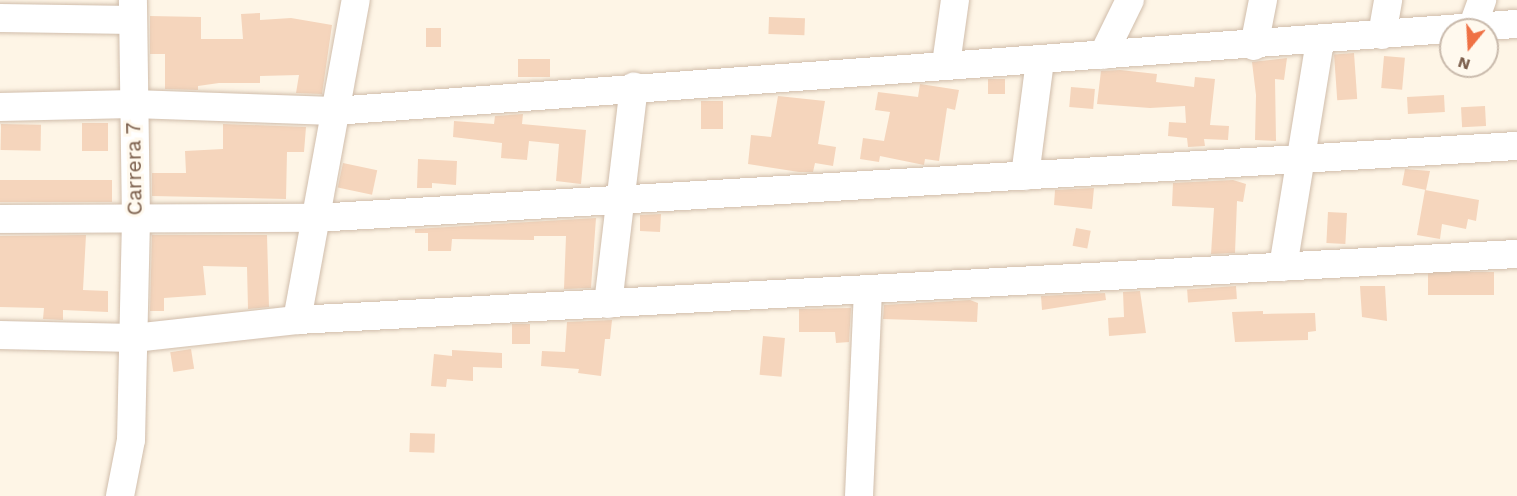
<!DOCTYPE html>
<style>
body{margin:0}
#map{position:relative;width:1517px;height:496px;overflow:hidden;background:#fef5e6;font-family:"Work Sans",sans-serif}
div>[style]{position:absolute}
.building>*{inset:0;background:#f5d5bc;transform-origin:0 0}
.roads{filter:drop-shadow(0 0 2px #d0bdab) drop-shadow(0 0 2px #d0bdab)}
.minor>*{height:28px;margin:-14px;padding:0 14px;transform-origin:14px;border-radius:14px;background:#fff}
span{translate:-50% -50%;white-space:nowrap;text-align:center;line-height:1.15;-webkit-text-stroke:6px #fff9ee;paint-order:stroke}
.street-label{font-size:21px;color:#795c49}
.north{position:absolute;left:1439px;top:18px;width:60px;height:60px;box-sizing:border-box;background:#fff9ee;border:2px solid #c9baac;border-radius:50%;rotate:198deg;font-size:16px;font-weight:700;line-height:24px;text-align:center;color:#795c49}
.north::after{content:'';display:block;margin:auto;width:21px;height:27px;background:#ef7144;clip-path:polygon(50% 0,100% 100%,50% 72%,0 100%)}
</style>
<div id="map">
<div class="building">
<div style="clip-path:polygon(260px 13px,260px 20px,291px 18px,332px 25px,322px 94px,296px 93px,299px 75px,260px 76px,260px 83px,219px 83px,198px 86px,198px 90px,165px 89px,165px 54px,150px 54px,150px 16px,201px 17px,201px 39px,243px 39px,241px 14px)"></div>
<div style="left:769px;top:17px;width:36px;height:17px;rotate:2deg"></div>
<div style="left:426px;top:28px;width:15px;height:19px"></div>
<div style="left:1354px;top:53px;width:46px;height:20px;rotate:86deg"></div>
<div style="left:1384px;top:56px;width:21px;height:32px;rotate:5deg"></div>
<div style="clip-path:polygon(1287px 58px,1284px 80px,1275px 79px,1276px 141px,1255px 140px,1256px 95px,1252px 62px)"></div>
<div style="left:518px;top:59px;width:32px;height:18px"></div>
<div style="clip-path:polygon(1120px 70px,1157px 74px,1156px 82px,1194px 87px,1195px 77px,1215px 79px,1210px 125px,1229px 126px,1228px 140px,1204px 139px,1205px 146px,1188px 147px,1187px 138px,1168px 136px,1169px 122px,1186px 123px,1185px 106px,1150px 108px,1097px 104px,1101px 71px)"></div>
<div style="left:988px;top:79px;width:17px;height:15px"></div>
<div style="clip-path:polygon(920px 84px,959px 90px,955px 110px,947px 108px,939px 161px,925px 159px,924px 165px,880px 156px,879px 162px,860px 159px,863px 138px,884px 141px,890px 112px,875px 110px,878px 92px,918px 97px)"></div>
<div style="left:1071px;top:87px;width:24px;height:20px;rotate:5deg"></div>
<div style="left:1444px;top:95px;width:17px;height:37px;rotate:87deg"></div>
<div style="clip-path:polygon(778px 96px,825px 101px,818px 144px,836px 147px,833px 166px,815px 163px,813px 172px,799px 172px,748px 164px,751px 135px,771px 137px)"></div>
<div style="left:723px;top:101px;width:28px;height:22px;rotate:90deg"></div>
<div style="left:1485px;top:106px;width:20px;height:24px;rotate:87deg"></div>
<div style="clip-path:polygon(523px 114px,522px 124px,586px 130px,581px 184px,556px 181px,559px 144px,529px 141px,527px 160px,501px 158px,502px 143px,453px 137px,454px 121px,494px 124px,495px 116px)"></div>
<div style="left:82px;top:123px;width:26px;height:28px"></div>
<div style="left:1px;top:124px;width:40px;height:26px;rotate:1deg"></div>
<div style="clip-path:polygon(223px 124px,306px 127px,304px 152px,287px 152px,286px 199px,152px 196px,152px 173px,186px 173px,185px 151px,223px 149px)"></div>
<div style="clip-path:polygon(418px 159px,457px 161px,456px 185px,432px 183px,432px 188px,417px 188px)"></div>
<div style="left:343px;top:163px;width:35px;height:25px;rotate:12deg"></div>
<div style="clip-path:polygon(1405px 169px,1430px 171px,1426px 190px,1402px 185px)"></div>
<div style="left:112px;top:180px;width:22px;height:112px;rotate:90deg"></div>
<div style="clip-path:polygon(1233px 180px,1246px 184px,1243px 202px,1237px 201px,1235px 253px,1211px 254px,1214px 208px,1172px 206px,1173px 183px)"></div>
<div style="clip-path:polygon(1094px 188px,1092px 209px,1054px 205px,1055px 190px)"></div>
<div style="clip-path:polygon(1425px 190px,1479px 200px,1476px 221px,1468px 219px,1466px 229px,1442px 224px,1440px 239px,1417px 235px)"></div>
<div style="left:1328px;top:212px;width:19px;height:31px;rotate:3deg"></div>
<div style="clip-path:polygon(661px 214px,660px 232px,640px 231px,640px 215px)"></div>
<div style="clip-path:polygon(596px 218px,591px 288px,564px 289px,566px 236px,534px 236px,534px 240px,452px 239px,451px 251px,428px 251px,428px 233px,415px 233px,415px 229px)"></div>
<div style="left:1076px;top:228px;width:15px;height:18px;rotate:11deg"></div>
<div style="clip-path:polygon(86px 235px,83px 290px,108px 291px,108px 312px,63px 310px,63px 320px,43px 319px,44px 308px,0 307px,0 236px)"></div>
<div style="clip-path:polygon(152px 235px,267px 235px,269px 307px,248px 309px,247px 267px,203px 266px,206px 295px,164px 298px,164px 311px,150px 311px)"></div>
<div style="left:1494px;top:272px;width:23px;height:66px;rotate:90deg"></div>
<div style="left:1236px;top:286px;width:13px;height:49px;rotate:86deg"></div>
<div style="clip-path:polygon(1360px 286px,1385px 286px,1387px 321px,1362px 317px)"></div>
<div style="clip-path:polygon(1140px 291px,1146px 333px,1109px 336px,1108px 318px,1124px 317px,1123px 292px)"></div>
<div style="clip-path:polygon(1105px 293px,1106px 300px,1042px 310px,1041px 296px)"></div>
<div style="clip-path:polygon(970px 300px,978px 303px,977px 322px,883px 319px,884px 305px)"></div>
<div style="clip-path:polygon(851px 308px,849px 342px,836px 343px,835px 332px,799px 332px,799px 309px)"></div>
<div style="clip-path:polygon(1263px 311px,1263px 314px,1315px 313px,1316px 331px,1308px 332px,1308px 340px,1235px 342px,1232px 312px)"></div>
<div style="clip-path:polygon(612px 320px,610px 339px,605px 339px,601px 376px,578px 373px,579px 369px,541px 366px,542px 351px,565px 352px,567px 322px)"></div>
<div style="left:530px;top:324px;width:20px;height:18px;rotate:90deg"></div>
<div style="left:763px;top:336px;width:22px;height:39px;rotate:5deg"></div>
<div style="left:191px;top:349px;width:20px;height:21px;rotate:81deg"></div>
<div style="clip-path:polygon(452px 350px,502px 353px,502px 368px,473px 367px,473px 381px,447px 379px,446px 387px,431px 386px,434px 354px,452px 356px)"></div>
<div style="left:410px;top:433px;width:25px;height:19px;rotate:2deg"></div>
</div>
<div class="roads">
<div class="minor">
<div style="left:0;top:18px;width:133px;rotate:0.9deg"></div>
<div style="left:1472px;top:28px;width:30px;rotate:-70deg"></div>
<div style="left:1382px;top:35px;width:36px;rotate:-80deg"></div>
<div style="left:1254px;top:46px;width:47px;rotate:-78.9deg"></div>
<div style="left:1103px;top:55px;width:61px;rotate:-63.9deg"></div>
<div style="left:946px;top:64px;width:65px;rotate:-82deg"></div>
<div style="left:0;top:107px;width:133px;rotate:-1.3deg"></div>
<div style="left:133px;top:104px;width:201px;rotate:2deg"></div>
<div style="left:334px;top:111px;width:1186px;rotate:-4.21deg"></div>
<div style="left:1025px;top:176px;width:117px;rotate:-82.6deg"></div>
<div style="left:0;top:219px;width:315px;rotate:-0.2deg"></div>
<div style="left:315px;top:218px;width:1204px;rotate:-3.43deg"></div>
<div style="left:1283px;top:267px;width:230px;rotate:-80.7deg"></div>
<div style="left:608px;top:304px;width:219px;rotate:-83.2deg"></div>
<div style="left:297px;top:320px;width:325px;rotate:-79.6deg"></div>
<div style="left:0;top:335px;width:134px;rotate:1.3deg"></div>
<div style="left:134px;top:338px;width:164px;rotate:-6.3deg"></div>
<div style="left:297px;top:320px;width:1222px;rotate:-3.1deg"></div>
<div style="left:120px;top:496px;width:57px;rotate:-78.9deg"></div>
<div style="left:131px;top:440px;width:219px;rotate:-88.7deg"></div>
<div style="left:136px;top:221px;width:221px;rotate:-90.8deg"></div>
<div style="left:859px;top:496px;width:207px;rotate:-87.5deg"></div>
</div>
</div>
<div class="street-label">
<span style="left:134px;top:169px;rotate:-91deg">Carrera 7</span>
</div>
<div class="north">N</div>
</div>
